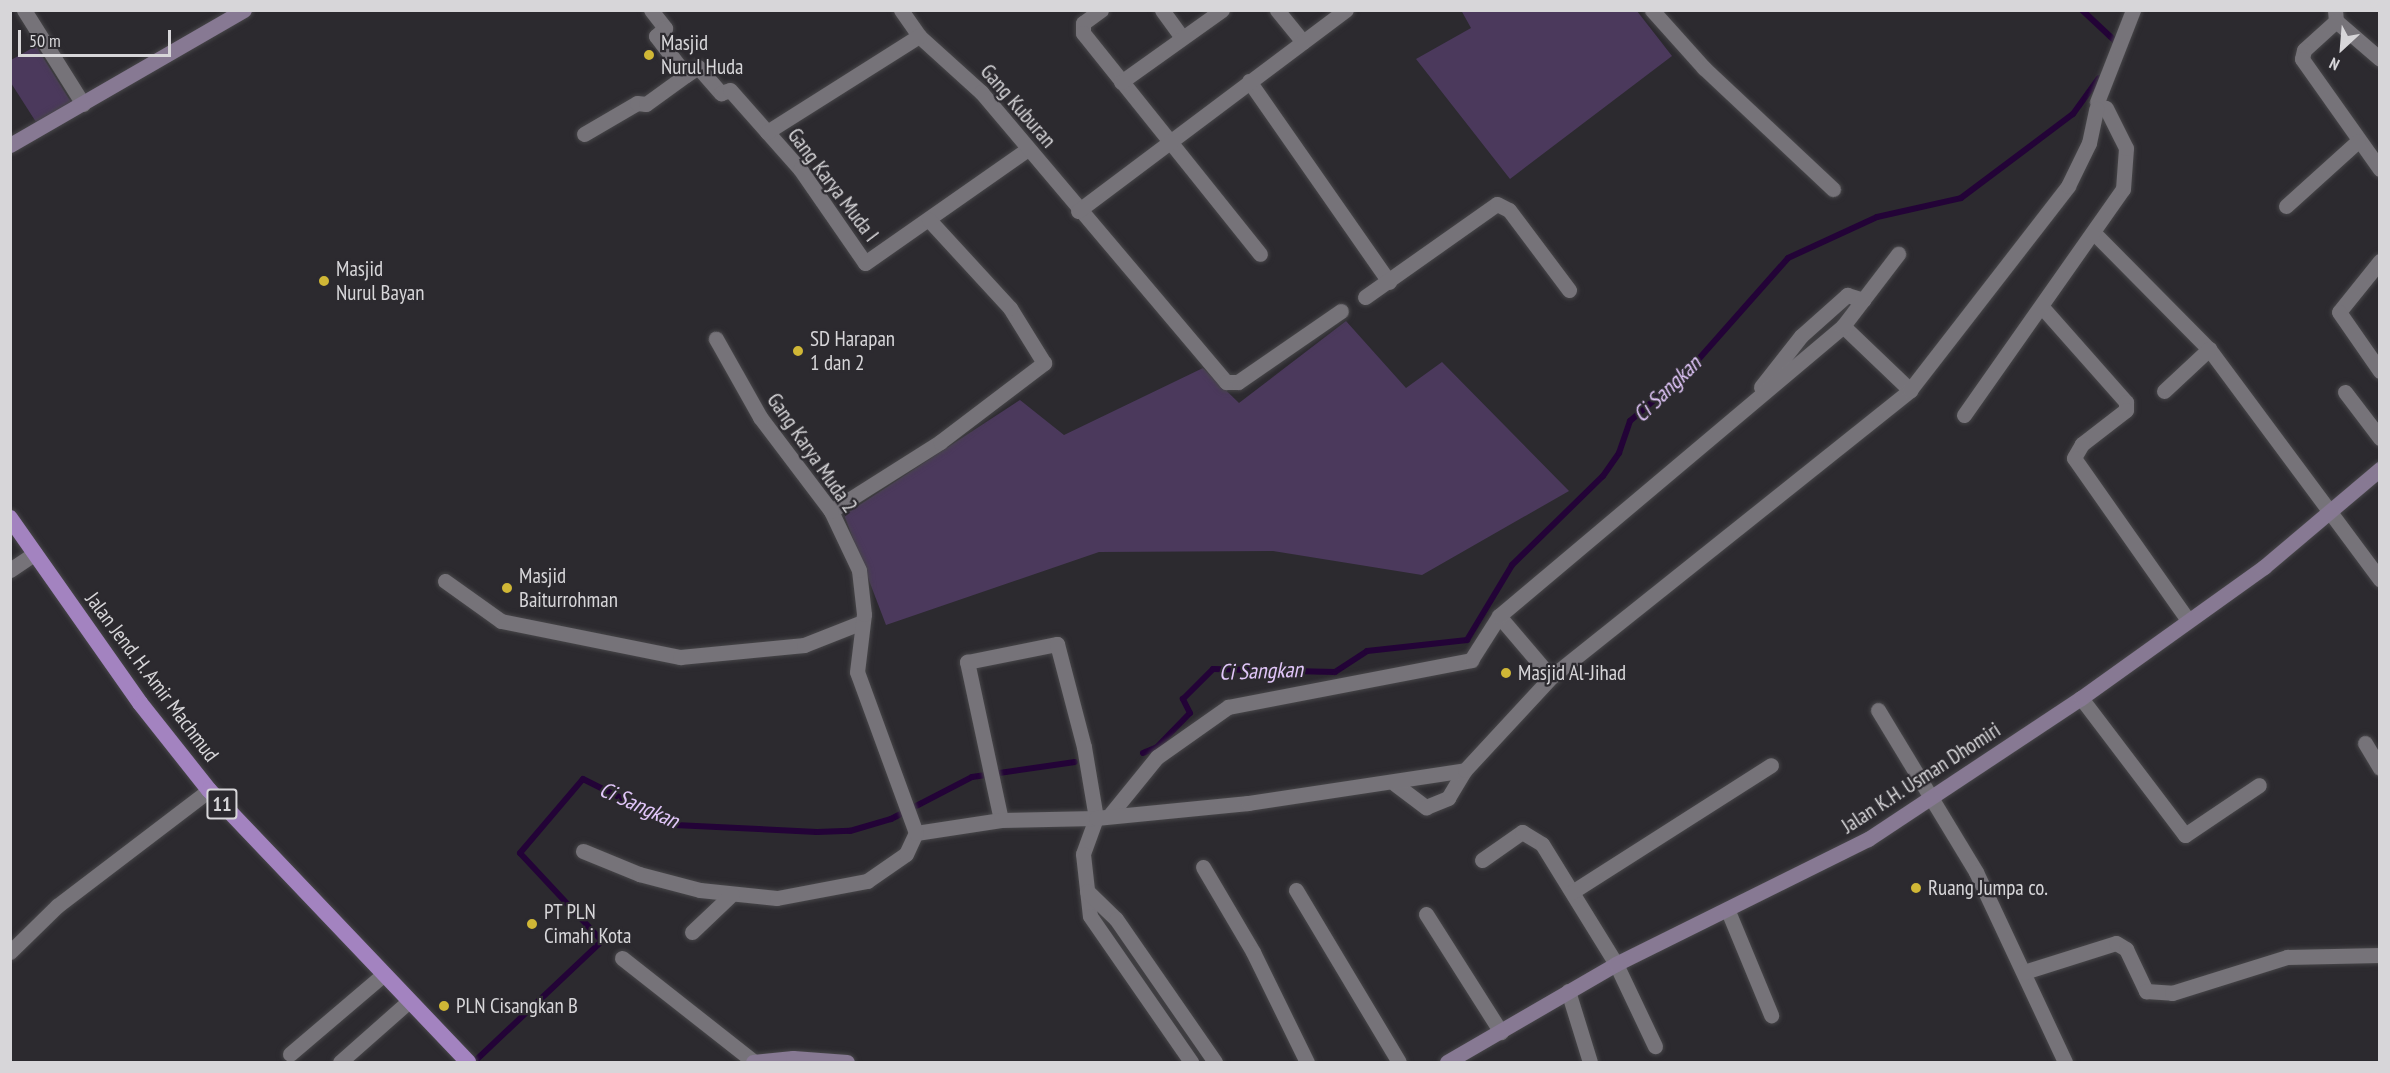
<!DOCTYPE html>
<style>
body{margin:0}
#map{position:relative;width:2390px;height:1073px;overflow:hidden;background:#2c2a2f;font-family:"PT Sans Narrow",sans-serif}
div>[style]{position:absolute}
.green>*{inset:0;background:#4b395c}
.stream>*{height:6px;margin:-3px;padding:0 3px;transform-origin:3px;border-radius:3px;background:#230337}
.roads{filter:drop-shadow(0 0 2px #474649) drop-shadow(0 0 2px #474649)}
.minor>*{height:15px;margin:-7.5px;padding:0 7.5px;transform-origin:7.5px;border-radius:7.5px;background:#767379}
.secondary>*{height:15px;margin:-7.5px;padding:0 7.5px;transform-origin:7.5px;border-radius:7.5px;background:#877993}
.trunk>*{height:16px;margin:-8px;padding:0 8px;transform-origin:8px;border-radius:8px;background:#a383c0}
.dots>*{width:16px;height:16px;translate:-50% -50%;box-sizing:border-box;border:3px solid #2c2a2f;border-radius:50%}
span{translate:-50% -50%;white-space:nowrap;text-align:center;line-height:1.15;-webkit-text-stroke:4.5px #2c2a2f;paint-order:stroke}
.shield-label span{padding:2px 4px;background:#2c2a2f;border:2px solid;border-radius:4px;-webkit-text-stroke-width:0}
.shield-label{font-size:20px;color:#d7d6d9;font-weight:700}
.poi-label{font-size:21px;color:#d7d6d9}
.left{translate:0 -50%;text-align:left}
.street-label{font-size:21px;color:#d7d6d9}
.water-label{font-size:22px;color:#e1c6f9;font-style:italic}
.frame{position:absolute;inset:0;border:12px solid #d7d6d9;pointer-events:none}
.north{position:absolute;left:2312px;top:18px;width:60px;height:60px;-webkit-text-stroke:4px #2c2a2f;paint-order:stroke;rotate:206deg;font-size:16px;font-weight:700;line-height:24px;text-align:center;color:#d7d6d9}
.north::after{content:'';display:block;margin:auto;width:21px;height:27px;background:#d7d6d9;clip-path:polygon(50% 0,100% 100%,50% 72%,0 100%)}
.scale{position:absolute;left:18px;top:30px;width:153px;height:27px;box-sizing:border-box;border:3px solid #d7d6d9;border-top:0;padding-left:8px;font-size:18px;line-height:21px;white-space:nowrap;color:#d7d6d9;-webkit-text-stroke:4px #2c2a2f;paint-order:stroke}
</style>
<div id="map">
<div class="green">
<div style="clip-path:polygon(1461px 10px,1637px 11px,1672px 56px,1510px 179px,1416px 59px,1471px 28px)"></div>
<div style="clip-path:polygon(36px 46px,71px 102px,36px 122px,11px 83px,11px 60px)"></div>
<div style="clip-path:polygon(1346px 321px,1406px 388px,1442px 362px,1569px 491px,1422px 575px,1273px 551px,1099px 552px,886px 625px,844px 515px,1020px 400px,1064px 435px,1203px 368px,1239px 403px)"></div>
</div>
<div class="stream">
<div style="left:2082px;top:10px;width:45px;rotate:43.2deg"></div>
<div style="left:1143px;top:753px;width:15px;rotate:-23deg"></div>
<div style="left:1157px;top:747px;width:47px;rotate:-45.9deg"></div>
<div style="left:1190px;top:713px;width:16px;rotate:-117deg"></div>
<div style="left:1183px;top:699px;width:42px;rotate:-45deg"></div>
<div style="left:1213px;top:669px;width:122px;rotate:1.4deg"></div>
<div style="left:1335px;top:672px;width:38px;rotate:-33deg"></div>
<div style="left:1367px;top:651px;width:101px;rotate:-6.3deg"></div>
<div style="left:1467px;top:640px;width:87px;rotate:-59deg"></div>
<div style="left:1512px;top:565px;width:127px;rotate:-44.4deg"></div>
<div style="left:1603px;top:476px;width:28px;rotate:-55deg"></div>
<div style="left:1619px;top:453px;width:34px;rotate:-71deg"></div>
<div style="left:1630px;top:421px;width:78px;rotate:-40.8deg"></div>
<div style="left:1689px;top:370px;width:149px;rotate:-48.5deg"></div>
<div style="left:1788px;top:258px;width:98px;rotate:-24.7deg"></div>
<div style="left:1877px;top:217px;width:86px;rotate:-12.7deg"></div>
<div style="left:1961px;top:198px;width:140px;rotate:-36.9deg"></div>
<div style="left:2073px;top:114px;width:44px;rotate:-54.2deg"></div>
<div style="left:474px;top:1062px;width:176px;rotate:-43.4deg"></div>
<div style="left:602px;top:941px;width:120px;rotate:-133deg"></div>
<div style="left:520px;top:853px;width:97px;rotate:-49.6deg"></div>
<div style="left:583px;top:779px;width:103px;rotate:26.6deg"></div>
<div style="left:675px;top:825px;width:142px;rotate:2.8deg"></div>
<div style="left:817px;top:832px;width:33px;rotate:-2deg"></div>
<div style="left:850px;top:831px;width:43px;rotate:-16.3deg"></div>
<div style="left:891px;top:819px;width:91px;rotate:-27.4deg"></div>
<div style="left:972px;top:777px;width:104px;rotate:-8.3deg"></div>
</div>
<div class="roads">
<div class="minor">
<div style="left:24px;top:10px;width:111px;rotate:57.9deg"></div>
<div style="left:651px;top:10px;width:23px;rotate:52deg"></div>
<div style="left:665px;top:28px;width:12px;rotate:138deg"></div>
<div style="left:656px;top:36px;width:49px;rotate:52.4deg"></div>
<div style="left:686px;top:75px;width:14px;rotate:-34deg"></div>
<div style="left:698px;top:67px;width:35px;rotate:49deg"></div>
<div style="left:721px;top:93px;width:9px;rotate:-18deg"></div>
<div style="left:730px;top:90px;width:106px;rotate:48.5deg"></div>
<div style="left:800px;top:169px;width:114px;rotate:55.3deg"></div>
<div style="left:865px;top:263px;width:199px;rotate:-35deg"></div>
<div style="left:901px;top:10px;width:32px;rotate:55deg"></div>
<div style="left:919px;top:36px;width:84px;rotate:42.1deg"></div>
<div style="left:981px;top:92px;width:380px;rotate:49.8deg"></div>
<div style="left:1226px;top:382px;width:12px"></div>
<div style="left:1238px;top:382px;width:125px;rotate:-34.6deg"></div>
<div style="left:1101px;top:10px;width:22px;rotate:144deg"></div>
<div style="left:1083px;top:23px;width:10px;rotate:90deg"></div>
<div style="left:1083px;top:33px;width:283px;rotate:51.3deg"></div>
<div style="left:1162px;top:10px;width:34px;rotate:54deg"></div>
<div style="left:1277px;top:10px;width:41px;rotate:50.9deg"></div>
<div style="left:1652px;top:10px;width:78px;rotate:48.1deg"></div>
<div style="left:1704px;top:68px;width:177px;rotate:43.2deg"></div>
<div style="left:2335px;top:10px;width:11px;rotate:85deg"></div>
<div style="left:2336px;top:21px;width:58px;rotate:40.8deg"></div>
<div style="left:2336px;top:21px;width:43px;rotate:137.8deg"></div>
<div style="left:2304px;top:50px;width:9px;rotate:103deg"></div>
<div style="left:2302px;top:59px;width:135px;rotate:54.7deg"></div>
<div style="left:1249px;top:81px;width:245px;rotate:55.1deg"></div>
<div style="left:1121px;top:82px;width:124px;rotate:-35.5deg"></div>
<div style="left:2097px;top:102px;width:99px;rotate:-68.6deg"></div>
<div style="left:767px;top:132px;width:180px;rotate:-32.3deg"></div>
<div style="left:584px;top:134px;width:61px;rotate:-30.3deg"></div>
<div style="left:637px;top:103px;width:9px;rotate:6deg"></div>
<div style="left:646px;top:104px;width:49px;rotate:-35.9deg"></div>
<div style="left:2286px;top:206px;width:97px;rotate:-42.1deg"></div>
<div style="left:1078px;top:211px;width:335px;rotate:-36.9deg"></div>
<div style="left:2096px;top:235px;width:161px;rotate:45.3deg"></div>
<div style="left:2209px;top:349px;width:287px;rotate:53.4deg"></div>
<div style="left:2380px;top:261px;width:65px;rotate:128.8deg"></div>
<div style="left:2339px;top:312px;width:72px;rotate:55.2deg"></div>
<div style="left:1365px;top:297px;width:161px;rotate:-35.2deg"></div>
<div style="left:1497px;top:204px;width:13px;rotate:27deg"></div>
<div style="left:1509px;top:210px;width:100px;rotate:53.1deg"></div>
<div style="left:2042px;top:307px;width:127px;rotate:48.5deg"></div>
<div style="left:2126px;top:402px;width:8px;rotate:90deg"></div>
<div style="left:2126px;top:410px;width:56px;rotate:142.3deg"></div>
<div style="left:2082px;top:444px;width:16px;rotate:120deg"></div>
<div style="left:2074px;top:458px;width:198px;rotate:54.9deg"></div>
<div style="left:1843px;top:326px;width:93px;rotate:43.7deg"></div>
<div style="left:1761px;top:387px;width:65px;rotate:-51.9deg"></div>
<div style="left:1801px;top:336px;width:62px;rotate:-41.7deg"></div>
<div style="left:1847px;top:295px;width:17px;rotate:17deg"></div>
<div style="left:2164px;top:391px;width:62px;rotate:-43deg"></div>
<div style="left:2345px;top:392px;width:58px;rotate:52.7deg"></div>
<div style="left:1964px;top:415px;width:276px;rotate:-54.9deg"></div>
<div style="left:2123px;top:189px;width:41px;rotate:-85.8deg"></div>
<div style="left:2126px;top:148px;width:45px;rotate:-116.6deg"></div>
<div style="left:831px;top:511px;width:129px;rotate:-32.3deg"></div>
<div style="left:940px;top:442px;width:131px;rotate:-37.2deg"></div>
<div style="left:1044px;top:363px;width:65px;rotate:-121.7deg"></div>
<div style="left:1010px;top:308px;width:120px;rotate:-132.6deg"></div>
<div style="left:10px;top:570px;width:30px;rotate:-34deg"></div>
<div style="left:445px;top:581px;width:69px;rotate:35.5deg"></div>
<div style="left:501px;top:621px;width:183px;rotate:11.4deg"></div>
<div style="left:680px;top:657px;width:125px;rotate:-5.5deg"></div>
<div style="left:804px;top:645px;width:60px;rotate:-21.4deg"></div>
<div style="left:1499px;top:616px;width:80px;rotate:49.6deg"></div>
<div style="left:2081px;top:698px;width:172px;rotate:52.8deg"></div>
<div style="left:2185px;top:835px;width:89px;rotate:-34deg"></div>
<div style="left:1878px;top:710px;width:189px;rotate:58.8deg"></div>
<div style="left:1976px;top:872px;width:210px;rotate:64.9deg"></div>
<div style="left:2365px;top:743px;width:29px;rotate:59deg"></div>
<div style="left:1395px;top:784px;width:39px;rotate:37deg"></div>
<div style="left:1426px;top:807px;width:24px;rotate:-22deg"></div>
<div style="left:1448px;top:798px;width:33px;rotate:-59deg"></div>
<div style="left:1109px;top:816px;width:76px;rotate:-50.9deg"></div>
<div style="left:1157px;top:757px;width:87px;rotate:-35.2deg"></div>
<div style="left:1228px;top:707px;width:248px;rotate:-10.9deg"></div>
<div style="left:1471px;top:660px;width:52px;rotate:-57.5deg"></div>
<div style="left:1499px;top:616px;width:450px;rotate:-40.1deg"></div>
<div style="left:1843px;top:326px;width:91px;rotate:-52.6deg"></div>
<div style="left:1001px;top:820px;width:162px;rotate:-102.1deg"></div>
<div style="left:967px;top:662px;width:92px;rotate:-11.3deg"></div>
<div style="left:1057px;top:644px;width:106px;rotate:75.3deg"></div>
<div style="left:1084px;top:747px;width:72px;rotate:80.4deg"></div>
<div style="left:1096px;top:818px;width:38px;rotate:110deg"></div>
<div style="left:1083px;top:854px;width:62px;rotate:83.6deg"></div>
<div style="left:1090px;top:916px;width:178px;rotate:55.3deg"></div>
<div style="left:916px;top:833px;width:86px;rotate:-8.7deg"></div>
<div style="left:1001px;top:820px;width:95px;rotate:-1.2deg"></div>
<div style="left:1096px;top:818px;width:153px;rotate:-5.6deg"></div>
<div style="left:1248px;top:803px;width:219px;rotate:-8.6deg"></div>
<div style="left:1465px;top:770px;width:127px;rotate:-47.2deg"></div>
<div style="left:1551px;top:677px;width:460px;rotate:-38.6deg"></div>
<div style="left:1910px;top:390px;width:258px;rotate:-52.2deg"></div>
<div style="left:2068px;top:186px;width:48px;rotate:-64deg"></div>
<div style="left:2089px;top:143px;width:35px;rotate:-78deg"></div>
<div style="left:583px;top:851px;width:61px;rotate:22.3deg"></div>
<div style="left:639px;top:874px;width:63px;rotate:14.7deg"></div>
<div style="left:700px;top:890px;width:77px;rotate:5.9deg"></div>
<div style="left:777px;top:898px;width:92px;rotate:-10.7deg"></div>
<div style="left:867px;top:881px;width:47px;rotate:-34.7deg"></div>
<div style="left:906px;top:854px;width:23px;rotate:-65deg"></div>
<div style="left:916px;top:833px;width:171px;rotate:-110.1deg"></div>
<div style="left:857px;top:672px;width:58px;rotate:-83.1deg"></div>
<div style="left:864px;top:614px;width:44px;rotate:-96.5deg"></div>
<div style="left:859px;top:570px;width:65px;rotate:-115.4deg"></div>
<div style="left:831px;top:511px;width:118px;rotate:-127.1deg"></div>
<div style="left:760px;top:417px;width:90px;rotate:-119.4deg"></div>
<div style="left:1482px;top:860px;width:49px;rotate:-35deg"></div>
<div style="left:1522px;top:832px;width:23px;rotate:31deg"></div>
<div style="left:1542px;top:844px;width:141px;rotate:58.3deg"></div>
<div style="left:1616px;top:964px;width:91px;rotate:64.6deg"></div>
<div style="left:1203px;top:867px;width:99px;rotate:59.5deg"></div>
<div style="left:1253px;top:952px;width:123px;rotate:63.9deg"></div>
<div style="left:1296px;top:890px;width:200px;rotate:59.1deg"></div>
<div style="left:1087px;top:891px;width:40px;rotate:44deg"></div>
<div style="left:1116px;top:919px;width:174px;rotate:55.3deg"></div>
<div style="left:1572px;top:892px;width:236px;rotate:-32.5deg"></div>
<div style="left:1728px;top:911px;width:113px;rotate:67.5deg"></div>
<div style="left:1426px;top:914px;width:140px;rotate:57.6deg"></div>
<div style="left:692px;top:932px;width:55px;rotate:-43.5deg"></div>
<div style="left:10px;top:952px;width:66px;rotate:-44.4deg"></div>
<div style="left:57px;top:906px;width:191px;rotate:-37.3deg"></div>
<div style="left:622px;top:958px;width:168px;rotate:38.2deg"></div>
<div style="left:2024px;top:972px;width:96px;rotate:-17.5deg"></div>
<div style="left:2116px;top:943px;width:12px;rotate:31deg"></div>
<div style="left:2126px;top:949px;width:47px;rotate:64.5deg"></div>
<div style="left:2146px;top:991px;width:26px;rotate:4deg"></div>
<div style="left:2172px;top:993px;width:121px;rotate:-17.4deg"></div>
<div style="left:2287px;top:957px;width:93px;rotate:-1.2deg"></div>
<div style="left:1568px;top:991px;width:74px;rotate:72.8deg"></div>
<div style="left:290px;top:1054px;width:123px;rotate:-40.4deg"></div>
<div style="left:340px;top:1062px;width:92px;rotate:-41.5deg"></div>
</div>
<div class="secondary">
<div style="left:10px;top:145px;width:270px;rotate:-30deg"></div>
<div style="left:753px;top:1062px;width:40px;rotate:-5.7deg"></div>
<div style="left:793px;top:1058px;width:54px;rotate:4.2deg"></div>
<div style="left:1447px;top:1062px;width:195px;rotate:-30.1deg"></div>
<div style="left:1616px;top:964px;width:281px;rotate:-26.4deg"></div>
<div style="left:1868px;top:839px;width:255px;rotate:-33.5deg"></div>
<div style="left:2081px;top:698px;width:225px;rotate:-35.6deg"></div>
<div style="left:2264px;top:567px;width:152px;rotate:-40.2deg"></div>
</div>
<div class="trunk">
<div style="left:10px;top:518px;width:226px;rotate:54.9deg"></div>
<div style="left:140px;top:703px;width:111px;rotate:51.6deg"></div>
<div style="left:209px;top:790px;width:376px;rotate:46.4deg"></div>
</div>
</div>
<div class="dots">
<div style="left:649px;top:55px;background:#d0b736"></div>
<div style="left:324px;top:281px;background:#d0b736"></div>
<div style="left:798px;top:351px;background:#d0b736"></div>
<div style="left:507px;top:588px;background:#d0b736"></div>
<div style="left:1506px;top:673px;background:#d0b736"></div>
<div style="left:1916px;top:888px;background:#d0b736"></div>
<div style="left:532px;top:924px;background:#d0b736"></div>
<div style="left:444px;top:1006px;background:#d0b736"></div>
</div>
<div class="shield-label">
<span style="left:222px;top:804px">11</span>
</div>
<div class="poi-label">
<span class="left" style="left:661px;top:55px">Masjid<br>Nurul Huda</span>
<span class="left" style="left:336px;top:281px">Masjid<br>Nurul Bayan</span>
<span class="left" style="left:810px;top:351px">SD Harapan<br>1 dan 2</span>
<span class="left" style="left:519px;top:588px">Masjid<br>Baiturrohman</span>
<span class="left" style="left:1518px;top:673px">Masjid Al-Jihad</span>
<span class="left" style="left:1928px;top:888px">Ruang Jumpa co.</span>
<span class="left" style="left:544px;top:924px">PT PLN<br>Cimahi Kota</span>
<span class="left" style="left:456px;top:1006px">PLN Cisangkan B</span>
</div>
<div class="street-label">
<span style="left:1018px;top:106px;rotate:49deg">Gang Kuburan</span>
<span style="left:833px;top:185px;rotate:53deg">Gang Karya Muda I</span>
<span style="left:812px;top:453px;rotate:55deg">Gang Karya Muda 2</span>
<span style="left:152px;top:677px;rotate:53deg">Jalan Jend. H. Amir Machmud</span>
<span style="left:1921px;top:778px;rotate:-33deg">Jalan K.H. Usman Dhomiri</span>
</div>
<div class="water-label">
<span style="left:1667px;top:389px;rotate:-44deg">Ci Sangkan</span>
<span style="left:1261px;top:671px;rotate:-2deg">Ci Sangkan</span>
<span style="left:639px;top:805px;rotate:24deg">Ci Sangkan</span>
</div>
<div class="frame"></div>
<div class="north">N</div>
<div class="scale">50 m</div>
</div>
